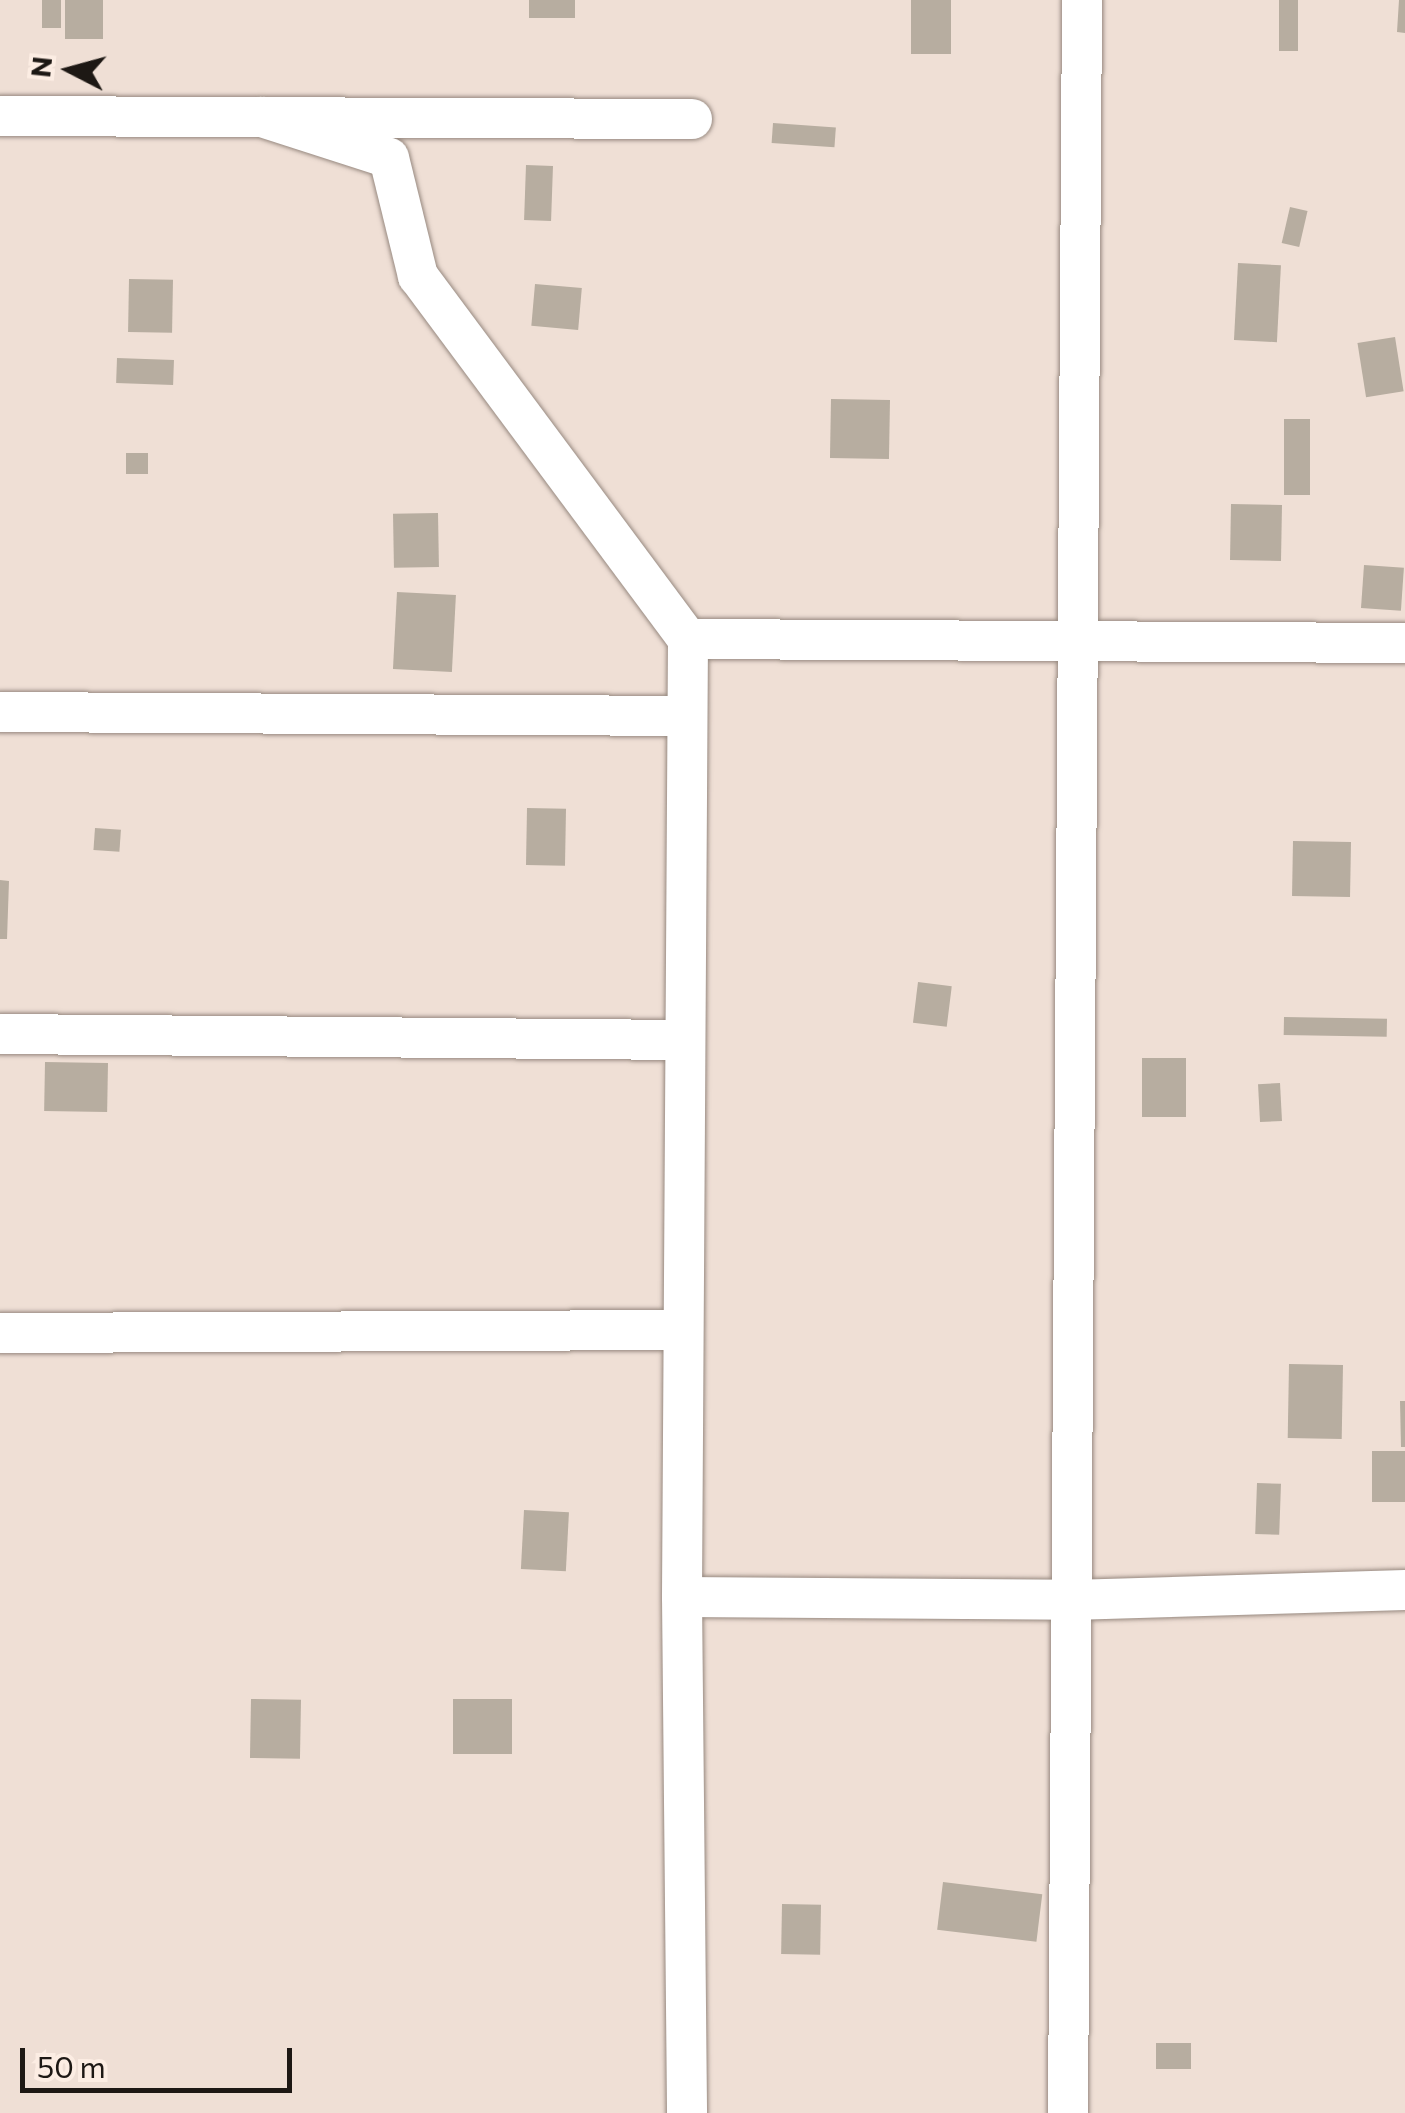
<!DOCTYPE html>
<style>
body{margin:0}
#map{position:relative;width:1405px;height:2113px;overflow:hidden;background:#efdfd5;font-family:Commissioner,sans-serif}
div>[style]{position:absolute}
.building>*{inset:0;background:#b7ada0;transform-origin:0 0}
.roads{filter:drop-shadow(0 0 2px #978980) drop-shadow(0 0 2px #978980)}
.minor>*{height:40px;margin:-20px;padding:0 20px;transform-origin:20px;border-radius:20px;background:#fff}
span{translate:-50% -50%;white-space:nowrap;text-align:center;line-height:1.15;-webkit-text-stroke:8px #fcede3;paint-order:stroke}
.north{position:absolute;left:20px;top:20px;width:100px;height:100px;-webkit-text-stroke:8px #fcede3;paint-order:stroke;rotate:276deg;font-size:28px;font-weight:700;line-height:40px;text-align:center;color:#1d1814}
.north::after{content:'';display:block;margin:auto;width:35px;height:45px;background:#1d1814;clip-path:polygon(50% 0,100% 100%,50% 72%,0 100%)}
.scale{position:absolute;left:20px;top:2048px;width:272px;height:45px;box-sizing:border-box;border:5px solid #1d1814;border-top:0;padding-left:12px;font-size:30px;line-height:35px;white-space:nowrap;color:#1d1814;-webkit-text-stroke:8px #fcede3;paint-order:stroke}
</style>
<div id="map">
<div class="building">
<div style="left:42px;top:0;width:19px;height:28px"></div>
<div style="left:65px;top:0;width:38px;height:39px"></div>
<div style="left:529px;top:0;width:46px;height:18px"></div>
<div style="left:911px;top:0;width:40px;height:54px"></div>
<div style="left:1279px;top:0;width:19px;height:51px"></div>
<div style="clip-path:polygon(1399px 0,1405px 0,1405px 33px,1397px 32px)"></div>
<div style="left:773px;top:123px;width:63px;height:20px;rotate:4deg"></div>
<div style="left:526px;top:165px;width:27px;height:55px;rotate:2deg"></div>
<div style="left:1290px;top:207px;width:18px;height:37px;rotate:13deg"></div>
<div style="left:1238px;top:263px;width:43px;height:77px;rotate:3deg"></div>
<div style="left:129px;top:279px;width:44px;height:53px;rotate:1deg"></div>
<div style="left:535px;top:284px;width:47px;height:42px;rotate:5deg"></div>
<div style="left:1395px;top:337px;width:55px;height:38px;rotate:81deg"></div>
<div style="left:117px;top:358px;width:57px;height:25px;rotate:2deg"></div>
<div style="left:831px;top:399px;width:59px;height:59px;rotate:1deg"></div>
<div style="left:1284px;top:419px;width:26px;height:76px"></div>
<div style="left:126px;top:453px;width:22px;height:21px"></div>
<div style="left:1231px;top:504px;width:51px;height:56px;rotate:1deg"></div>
<div style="left:438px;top:513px;width:54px;height:45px;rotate:89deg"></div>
<div style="left:1364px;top:565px;width:40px;height:43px;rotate:4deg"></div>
<div style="left:397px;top:592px;width:59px;height:77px;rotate:3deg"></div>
<div style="left:527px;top:808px;width:39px;height:57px;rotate:1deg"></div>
<div style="left:95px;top:828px;width:26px;height:22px;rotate:4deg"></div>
<div style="left:1293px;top:841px;width:58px;height:55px;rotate:1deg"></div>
<div style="clip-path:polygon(0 880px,9px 881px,7px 939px,0 939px)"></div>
<div style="left:918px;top:982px;width:34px;height:41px;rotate:7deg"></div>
<div style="left:1284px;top:1017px;width:103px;height:18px;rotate:1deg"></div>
<div style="left:1186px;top:1058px;width:59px;height:44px;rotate:90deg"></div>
<div style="left:45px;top:1062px;width:63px;height:49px;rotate:1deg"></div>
<div style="left:1280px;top:1083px;width:38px;height:22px;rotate:87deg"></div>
<div style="left:1289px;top:1364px;width:54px;height:74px;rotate:1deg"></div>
<div style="clip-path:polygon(1400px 1401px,1405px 1401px,1405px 1447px,1401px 1447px)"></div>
<div style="left:1372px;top:1451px;width:33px;height:51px"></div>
<div style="left:1257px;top:1483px;width:24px;height:51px;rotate:2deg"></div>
<div style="left:524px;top:1510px;width:45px;height:59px;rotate:3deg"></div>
<div style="left:251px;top:1699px;width:50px;height:59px;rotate:1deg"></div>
<div style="left:453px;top:1699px;width:59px;height:55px"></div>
<div style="left:943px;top:1882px;width:100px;height:48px;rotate:7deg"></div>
<div style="left:782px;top:1904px;width:39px;height:50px;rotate:1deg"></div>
<div style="left:1156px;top:2043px;width:35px;height:26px"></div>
</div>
<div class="roads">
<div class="minor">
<div style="left:0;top:116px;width:692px;rotate:0.25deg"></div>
<div style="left:262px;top:117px;width:133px;rotate:17.9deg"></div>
<div style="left:389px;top:158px;width:122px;rotate:76.2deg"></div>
<div style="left:418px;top:276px;width:452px;rotate:53.4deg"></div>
<div style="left:688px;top:639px;width:958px;rotate:90.36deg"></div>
<div style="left:682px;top:1597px;width:516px;rotate:89.44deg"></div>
<div style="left:688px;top:639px;width:717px;rotate:0.32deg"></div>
<div style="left:0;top:712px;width:687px;rotate:0.33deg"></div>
<div style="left:0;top:1034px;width:685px;rotate:0.5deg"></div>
<div style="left:0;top:1333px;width:683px;rotate:-0.25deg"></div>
<div style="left:682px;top:1597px;width:389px;rotate:0.4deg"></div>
<div style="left:1071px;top:1600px;width:334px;rotate:-1.7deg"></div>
<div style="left:1068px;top:2113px;width:2113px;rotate:-89.62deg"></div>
</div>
</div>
<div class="north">N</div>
<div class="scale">50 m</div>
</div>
